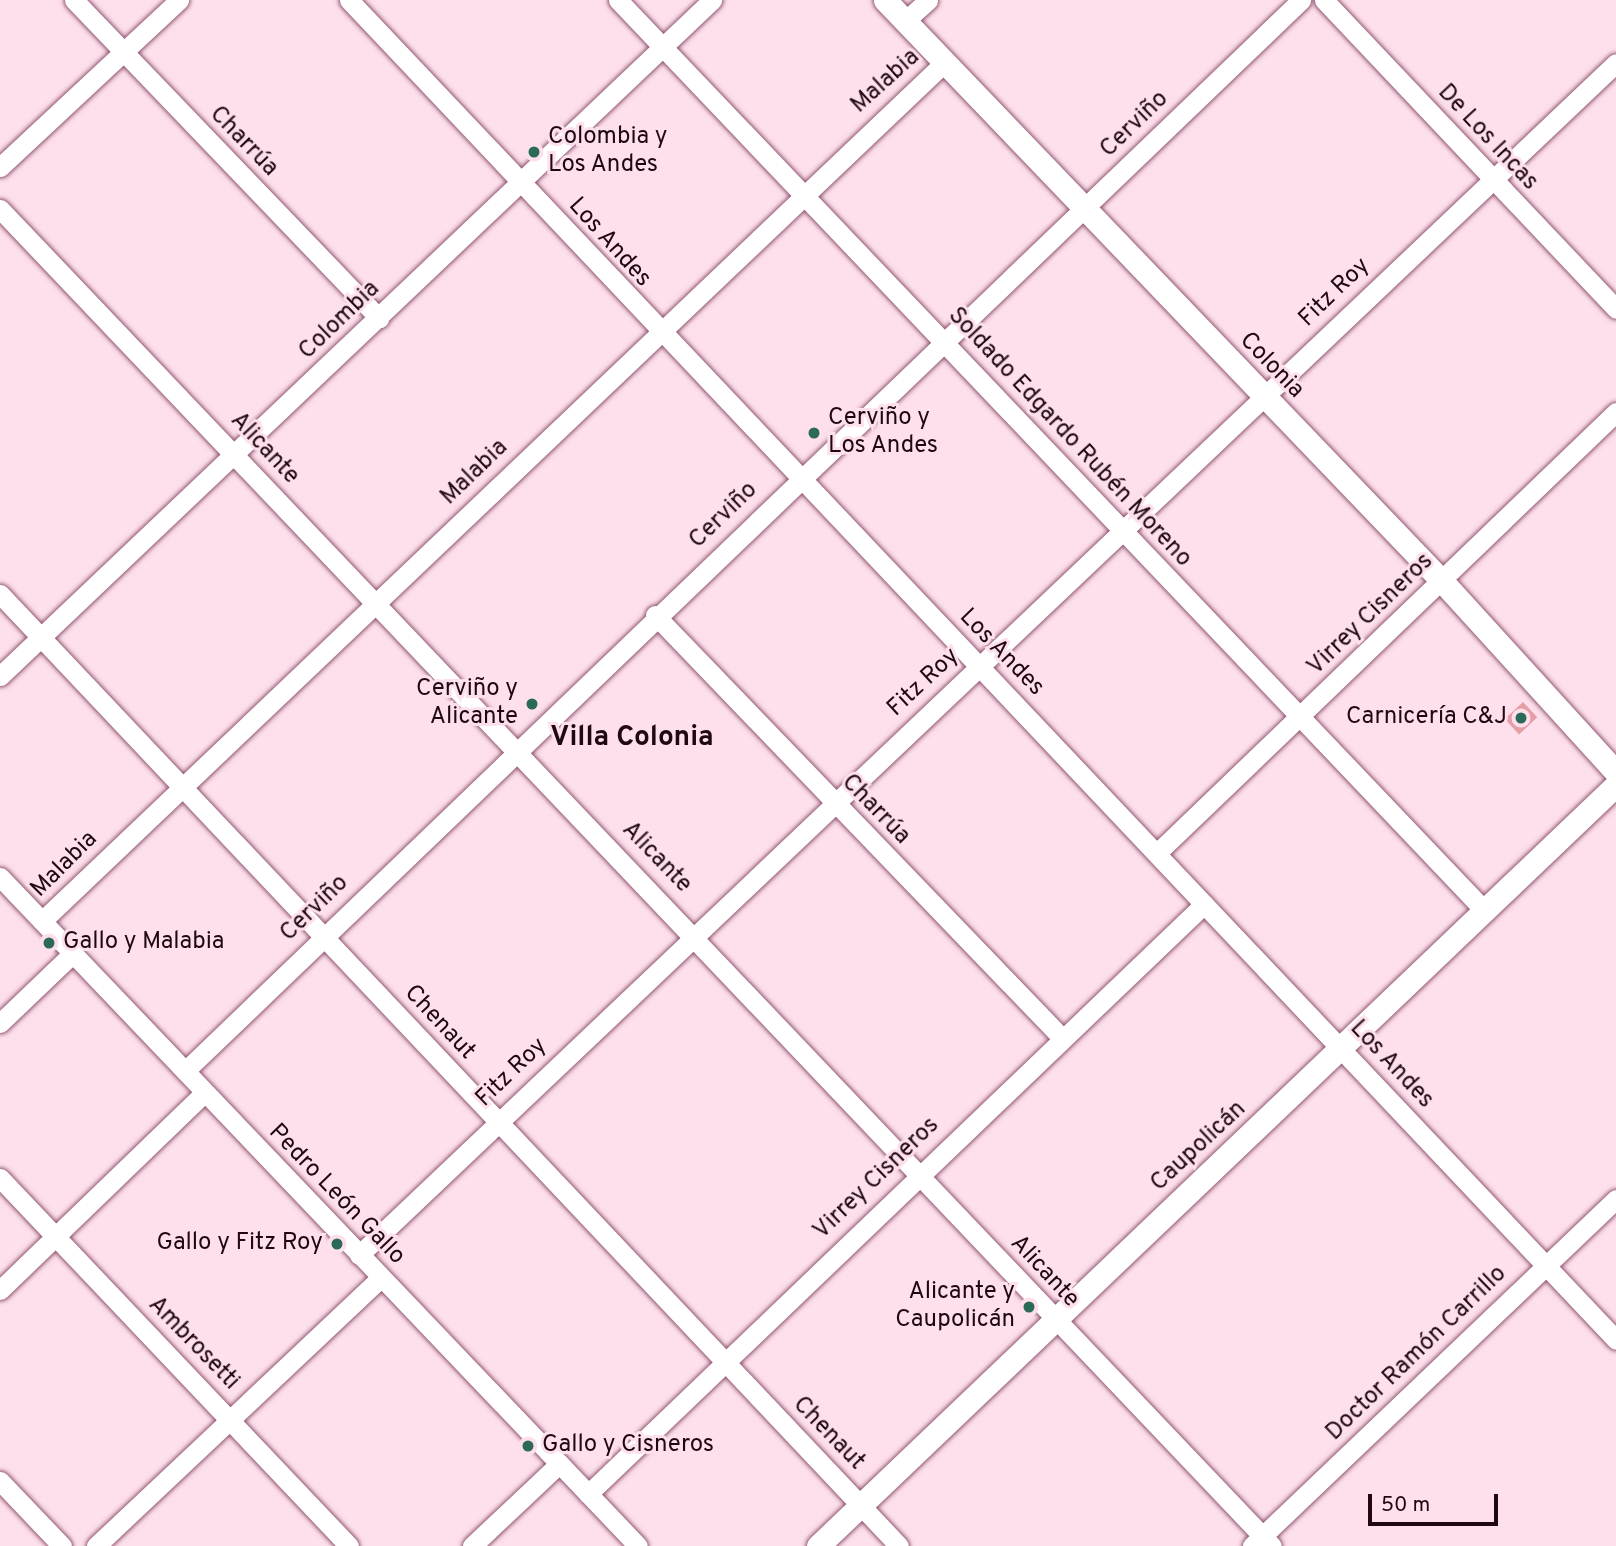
<!DOCTYPE html>
<meta charset="utf-8">
<style>
body{margin:0}
#map{position:relative;width:1616px;height:1546px;overflow:hidden;background:#fde0ec;font-family:Overpass,sans-serif}
div>[style]{position:absolute}
.building>*{inset:0;background:#e69ea7;transform-origin:0 0}
.roads{filter:drop-shadow(0 0 2px #925671) drop-shadow(0 0 2px #925671)}
.minor>*{height:19px;margin:-9.5px;padding:0 9.5px;transform-origin:9.5px;border-radius:9.5px;background:#fff}
.tertiary>*{height:23px;margin:-11.5px;padding:0 11.5px;transform-origin:11.5px;border-radius:11.5px;background:#fff}
.dots>*{width:19px;height:19px;translate:-50% -50%;box-sizing:border-box;border:4px solid #fde0ec;border-radius:50%}
span{translate:-50% -50%;white-space:nowrap;text-align:center;line-height:1.15;-webkit-text-stroke:6px #fde0ec;paint-order:stroke}
.street-label{font-size:24px;color:#1f0814}
.poi-label{font-size:24px;color:#1f0814}
.left{translate:0 -50%;text-align:left}
.right{translate:-100% -50%;text-align:right}
.quarter-label{font-size:28px;color:#1f0814;font-weight:700}
.scale{position:absolute;left:1368px;top:1494px;width:130px;height:32px;box-sizing:border-box;border:4px solid #1f0814;border-top:0;padding-left:9px;font-size:21px;line-height:24px;white-space:nowrap;color:#1f0814;-webkit-text-stroke:5px #fde0ec;paint-order:stroke}
</style>
<div id="map">
<div class="building">
<div style="left:1523px;top:702px;width:21px;height:25px;rotate:47deg"></div>
</div>
<div class="roads">
<div class="minor">
<div style="left:74px;top:0;width:441px;rotate:46.2deg"></div>
<div style="left:349px;top:0;width:1844px;rotate:46.6deg"></div>
<div style="left:618px;top:0;width:1256px;rotate:46.42deg"></div>
<div style="left:1324px;top:0;width:425px;rotate:46.6deg"></div>
<div style="left:905px;top:21px;width:31px;rotate:-42deg"></div>
<div style="left:0;top:167px;width:245px;rotate:-43deg"></div>
<div style="left:0;top:209px;width:1845px;rotate:46.43deg"></div>
<div style="left:0;top:594px;width:1309px;rotate:46.64deg"></div>
<div style="left:655px;top:615px;width:587px;rotate:46.1deg"></div>
<div style="left:0;top:676px;width:982px;rotate:-43.51deg"></div>
<div style="left:1158px;top:852px;width:635px;rotate:-43.85deg"></div>
<div style="left:0;top:877px;width:924px;rotate:46.36deg"></div>
<div style="left:42px;top:921px;width:1245px;rotate:-43.57deg"></div>
<div style="left:0;top:1023px;width:100px;rotate:-43.8deg"></div>
<div style="left:185px;top:1071px;width:1547px;rotate:-43.82deg"></div>
<div style="left:0;top:1178px;width:507px;rotate:46.52deg"></div>
<div style="left:359px;top:1255px;width:1732px;rotate:-43.48deg"></div>
<div style="left:0;top:1290px;width:284px;rotate:-44deg"></div>
<div style="left:0;top:1481px;width:90px;rotate:46.4deg"></div>
<div style="left:588px;top:1494px;width:853px;rotate:-43.76deg"></div>
<div style="left:96px;top:1546px;width:390px;rotate:-43.3deg"></div>
<div style="left:472px;top:1546px;width:120px;rotate:-43.3deg"></div>
<div style="left:1252px;top:1546px;width:503px;rotate:-43.63deg"></div>
</div>
<div class="tertiary">
<div style="left:885px;top:0;width:805px;rotate:46.21deg"></div>
<div style="left:1442px;top:581px;width:258px;rotate:47.7deg"></div>
<div style="left:818px;top:1546px;width:1103px;rotate:-43.64deg"></div>
</div>
</div>
<div class="dots">
<div style="left:534px;top:152px;background:#2b6a58"></div>
<div style="left:814px;top:433px;background:#2b6a58"></div>
<div style="left:532px;top:704px;background:#2b6a58"></div>
<div style="left:1521px;top:718px;background:#2b6a58"></div>
<div style="left:49px;top:943px;background:#2b6a58"></div>
<div style="left:337px;top:1244px;background:#2b6a58"></div>
<div style="left:1029px;top:1307px;background:#2b6a58"></div>
<div style="left:528px;top:1446px;background:#2b6a58"></div>
</div>
<div class="street-label">
<span style="left:886px;top:82px;rotate:-42deg">Malabia</span>
<span style="left:1135px;top:125px;rotate:-44deg">Cerviño</span>
<span style="left:1487px;top:138px;rotate:47deg">De Los Incas</span>
<span style="left:243px;top:142px;rotate:46deg">Charrúa</span>
<span style="left:609px;top:243px;rotate:48deg">Los Andes</span>
<span style="left:1335px;top:293px;rotate:-44deg">Fitz Roy</span>
<span style="left:340px;top:321px;rotate:-44deg">Colombia</span>
<span style="left:1271px;top:366px;rotate:46deg">Colonia</span>
<span style="left:1069px;top:438px;rotate:47deg">Soldado Edgardo Rubén Moreno</span>
<span style="left:264px;top:449px;rotate:47deg">Alicante</span>
<span style="left:475px;top:473px;rotate:-44deg">Malabia</span>
<span style="left:724px;top:516px;rotate:-44deg">Cerviño</span>
<span style="left:1371px;top:615px;rotate:-44deg">Virrey Cisneros</span>
<span style="left:1001px;top:653px;rotate:46deg">Los Andes</span>
<span style="left:924px;top:683px;rotate:-43deg">Fitz Roy</span>
<span style="left:875px;top:810px;rotate:46deg">Charrúa</span>
<span style="left:656px;top:858px;rotate:46deg">Alicante</span>
<span style="left:65px;top:865px;rotate:-45deg">Malabia</span>
<span style="left:315px;top:909px;rotate:-44deg">Cerviño</span>
<span style="left:439px;top:1023px;rotate:47deg">Chenaut</span>
<span style="left:1391px;top:1065px;rotate:47deg">Los Andes</span>
<span style="left:512px;top:1073px;rotate:-44deg">Fitz Roy</span>
<span style="left:1199px;top:1147px;rotate:-43deg">Caupolicán</span>
<span style="left:877px;top:1179px;rotate:-44deg">Virrey Cisneros</span>
<span style="left:336px;top:1195px;rotate:46deg">Pedro León Gallo</span>
<span style="left:1044px;top:1272px;rotate:47deg">Alicante</span>
<span style="left:193px;top:1344px;rotate:46deg">Ambrosetti</span>
<span style="left:1417px;top:1354px;rotate:-44deg">Doctor Ramón Carrillo</span>
<span style="left:828px;top:1434px;rotate:46deg">Chenaut</span>
</div>
<div class="poi-label">
<span class="left" style="left:548px;top:152px">Colombia y<br>Los Andes</span>
<span class="left" style="left:828px;top:433px">Cerviño y<br>Los Andes</span>
<span class="right" style="left:518px;top:704px">Cerviño y<br>Alicante</span>
<span class="right" style="left:1507px;top:718px">Carnicería C&amp;J</span>
<span class="left" style="left:63px;top:943px">Gallo y Malabia</span>
<span class="right" style="left:323px;top:1244px">Gallo y Fitz Roy</span>
<span class="right" style="left:1015px;top:1307px">Alicante y<br>Caupolicán</span>
<span class="left" style="left:542px;top:1446px">Gallo y Cisneros</span>
</div>
<div class="quarter-label">
<span style="left:632px;top:738px">Villa Colonia</span>
</div>
<div class="scale">50 m</div>
</div>
